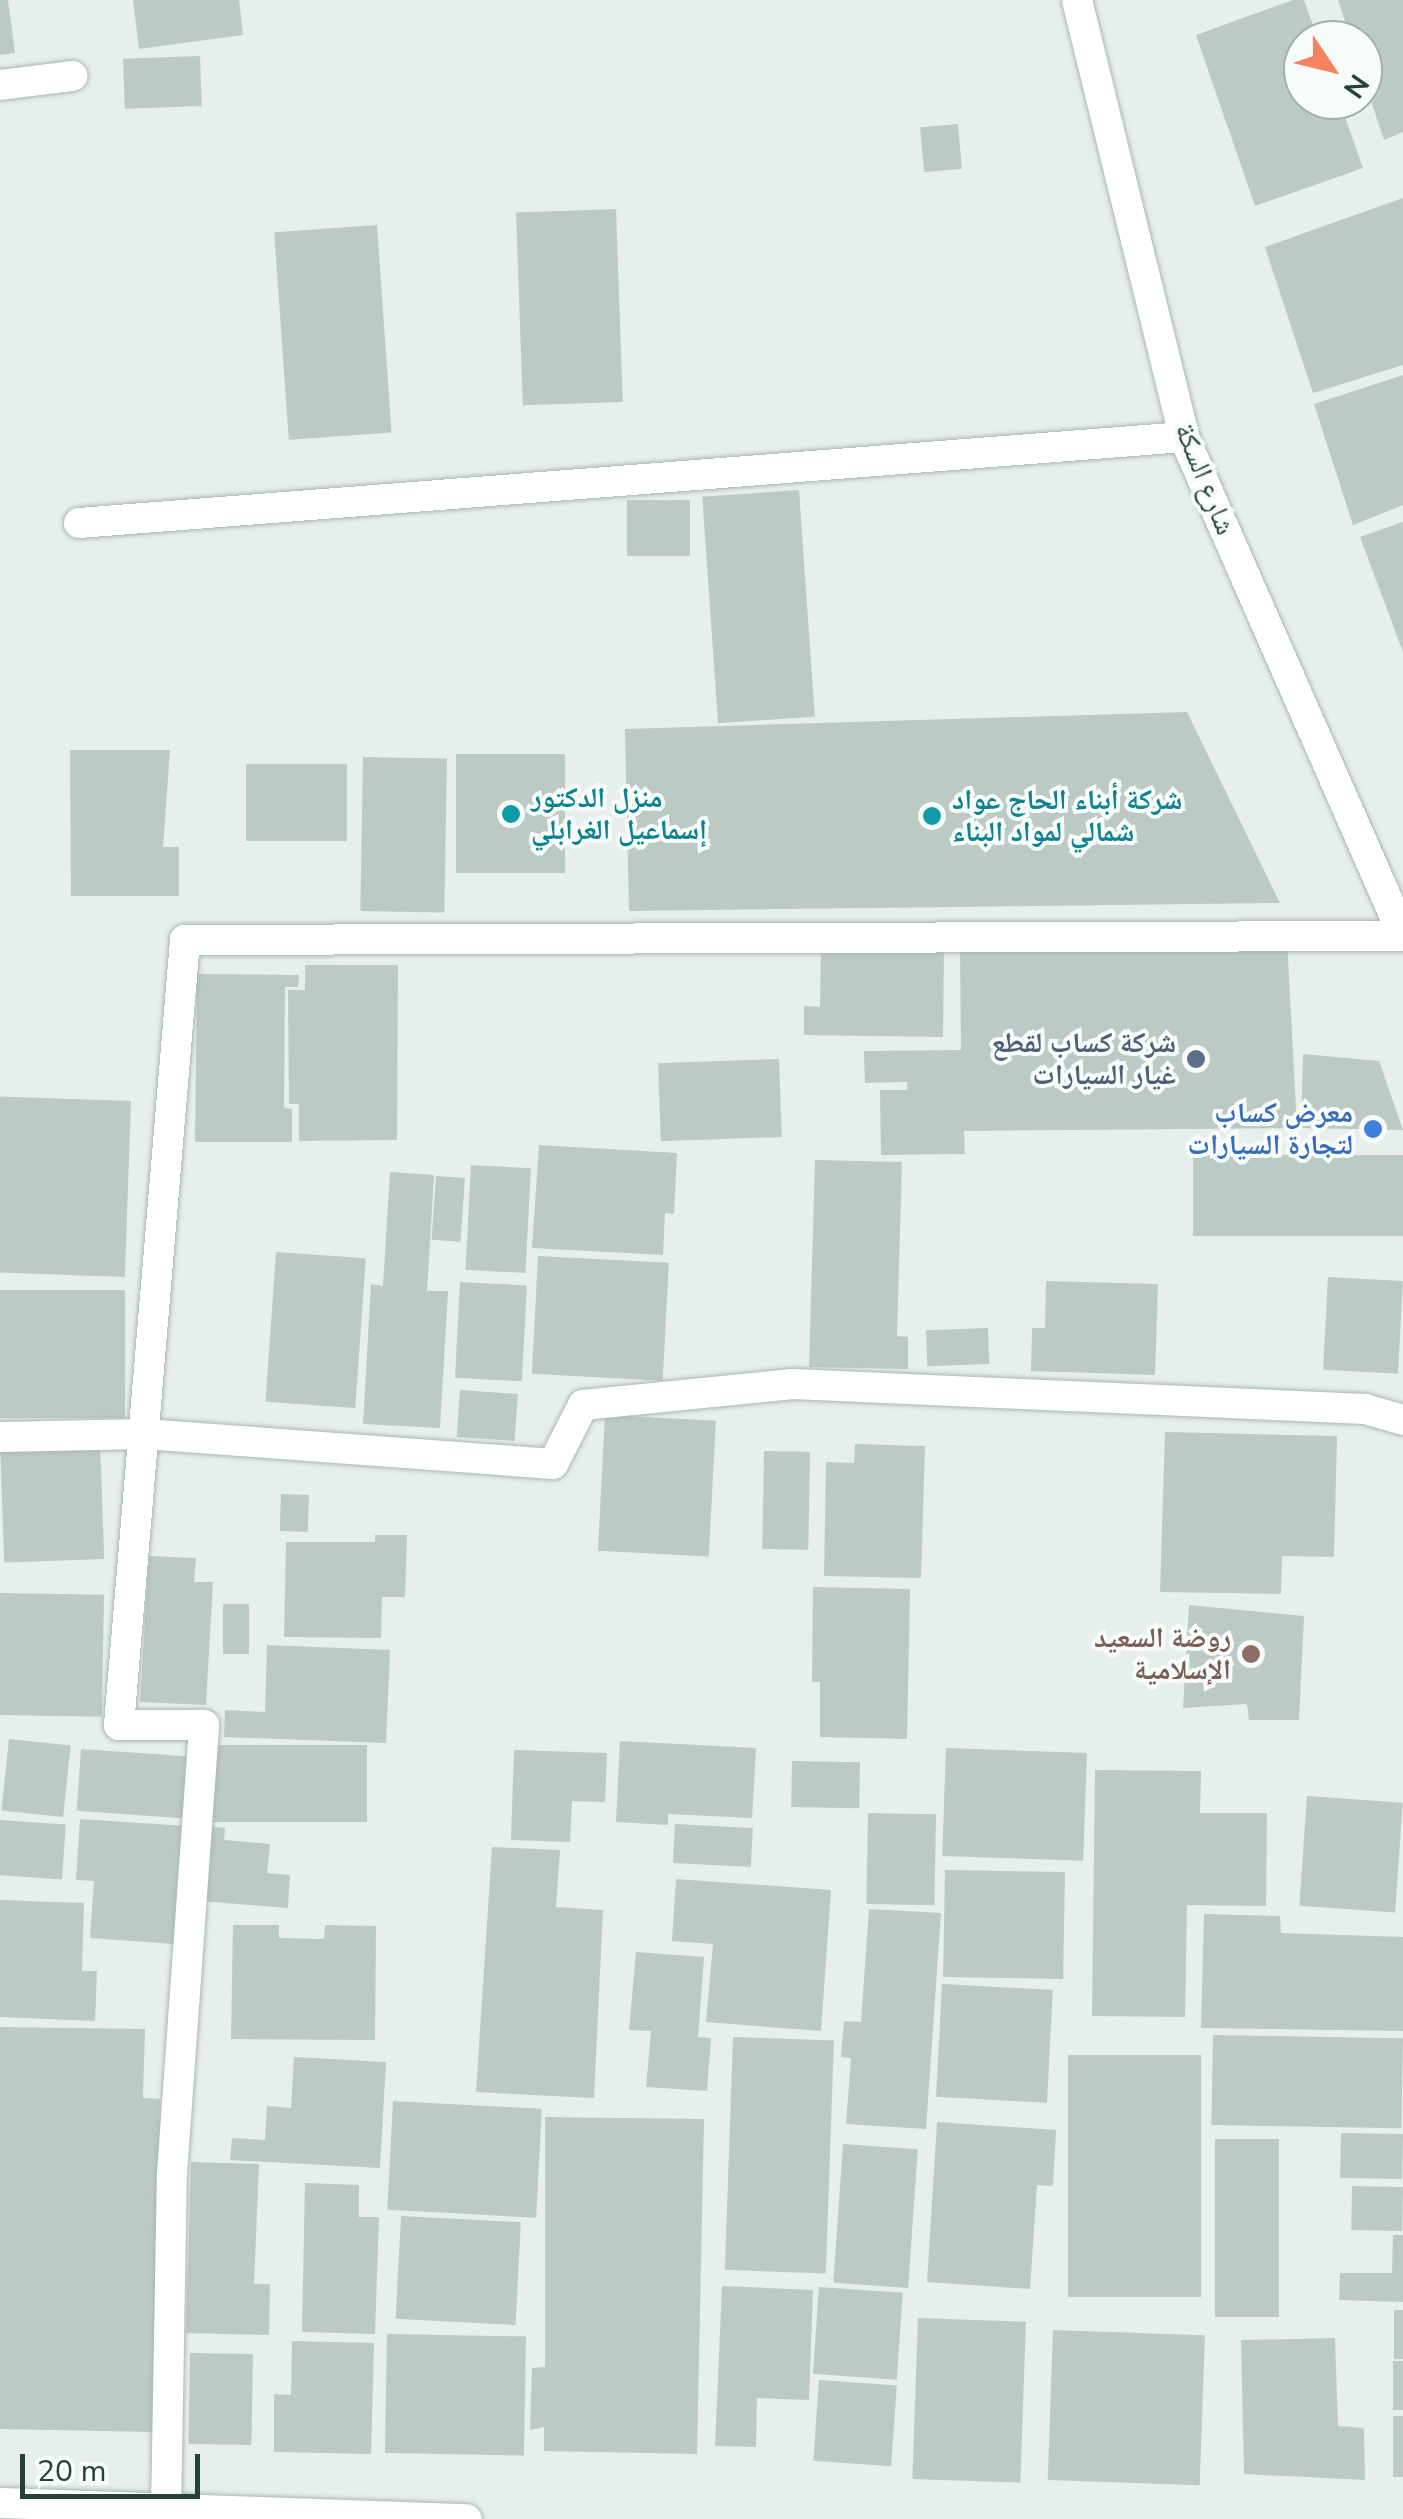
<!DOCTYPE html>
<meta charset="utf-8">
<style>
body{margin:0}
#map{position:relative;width:1403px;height:2519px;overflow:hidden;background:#e6efeb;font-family:"Nunito Sans","Noto Naskh Arabic",sans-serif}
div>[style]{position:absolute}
.building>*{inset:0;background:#bbcac4;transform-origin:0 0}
.roads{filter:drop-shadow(0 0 2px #a8b8b2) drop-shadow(0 0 2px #a8b8b2)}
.lane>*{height:30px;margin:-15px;padding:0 15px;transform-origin:15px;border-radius:15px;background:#fff}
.street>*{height:30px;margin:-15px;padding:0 15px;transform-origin:15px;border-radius:15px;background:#fff}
.secondary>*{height:30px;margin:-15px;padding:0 15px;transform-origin:15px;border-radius:15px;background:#fff}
.dots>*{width:28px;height:28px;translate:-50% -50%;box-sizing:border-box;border:5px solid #f7fbf9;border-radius:50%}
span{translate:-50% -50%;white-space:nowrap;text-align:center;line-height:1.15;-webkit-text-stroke:8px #f7fbf9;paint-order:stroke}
.street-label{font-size:28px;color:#24423a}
.culture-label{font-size:28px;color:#0d838f;font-weight:700}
.left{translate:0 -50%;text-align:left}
.service-label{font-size:28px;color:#4e5e75;font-weight:700}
.right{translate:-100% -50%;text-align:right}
.shop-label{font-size:28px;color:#366cbe;font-weight:700}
.education-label{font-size:28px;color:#785e54;font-weight:700}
.north{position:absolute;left:1283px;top:20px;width:100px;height:100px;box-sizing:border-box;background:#f7fbf9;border:2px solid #a3b1ad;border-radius:50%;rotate:125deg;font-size:28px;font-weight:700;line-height:40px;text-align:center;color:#24423a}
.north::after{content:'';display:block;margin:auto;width:35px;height:45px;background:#f4845f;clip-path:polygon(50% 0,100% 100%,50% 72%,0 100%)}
.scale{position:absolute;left:20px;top:2454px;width:180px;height:45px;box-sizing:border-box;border:5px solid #24423a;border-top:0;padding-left:12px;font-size:30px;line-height:35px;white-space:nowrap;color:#24423a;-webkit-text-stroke:8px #f7fbf9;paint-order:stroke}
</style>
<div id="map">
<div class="building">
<div style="clip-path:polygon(0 0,8px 0,15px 53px,0 55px)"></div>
<div style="clip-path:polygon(133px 0,239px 0,243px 35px,139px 49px)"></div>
<div style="clip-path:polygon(1293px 0,1304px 0,1318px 40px,1303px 40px,1303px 100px,1339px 100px,1363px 168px,1255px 206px,1196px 35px)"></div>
<div style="clip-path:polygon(1338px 0,1403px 0,1403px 132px,1384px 140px,1363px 77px,1363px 40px,1351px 40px)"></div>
<div style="left:200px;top:56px;width:50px;height:77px;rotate:88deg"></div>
<div style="left:958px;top:124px;width:45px;height:38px;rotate:85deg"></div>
<div style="clip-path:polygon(1403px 198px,1403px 365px,1313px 393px,1265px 247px)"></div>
<div style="left:616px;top:209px;width:193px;height:100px;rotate:88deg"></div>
<div style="left:377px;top:225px;width:208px;height:103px;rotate:86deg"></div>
<div style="clip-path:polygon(1403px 375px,1403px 505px,1353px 525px,1314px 404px)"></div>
<div style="left:799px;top:490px;width:227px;height:97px;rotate:86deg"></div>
<div style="left:627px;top:500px;width:63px;height:56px"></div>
<div style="clip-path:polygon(1403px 522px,1403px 652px,1360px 537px)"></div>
<div style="clip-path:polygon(1187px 712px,1280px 903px,629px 911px,625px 729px)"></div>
<div style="clip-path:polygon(70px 750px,170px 750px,163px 847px,179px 847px,179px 896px,71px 896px)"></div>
<div style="left:565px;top:754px;width:119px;height:109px;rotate:90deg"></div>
<div style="left:363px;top:757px;width:84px;height:154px;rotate:1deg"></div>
<div style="left:246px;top:764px;width:101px;height:77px"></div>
<div style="clip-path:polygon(1287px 939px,1297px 1128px,964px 1131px,965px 1154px,881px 1155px,880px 1090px,907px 1090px,907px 1082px,865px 1083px,864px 1051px,961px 1050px,960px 944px)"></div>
<div style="clip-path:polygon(821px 947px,944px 949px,943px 1037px,804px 1035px,804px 1006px,820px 1007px)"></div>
<div style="clip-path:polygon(305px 965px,398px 965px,397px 1140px,299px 1141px,299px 1104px,289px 1104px,288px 990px,305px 990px)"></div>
<div style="clip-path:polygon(197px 974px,299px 975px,298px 987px,285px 987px,284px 1108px,292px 1109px,292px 1142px,195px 1142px)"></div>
<div style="clip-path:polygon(1303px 1054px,1379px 1061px,1403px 1130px,1301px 1128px)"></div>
<div style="left:779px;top:1059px;width:78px;height:121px;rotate:88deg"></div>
<div style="left:131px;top:1101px;width:176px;height:131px;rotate:92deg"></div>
<div style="clip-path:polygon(539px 1145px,677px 1153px,674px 1214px,665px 1213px,663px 1255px,532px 1248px)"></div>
<div style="left:1403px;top:1155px;width:81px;height:210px;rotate:90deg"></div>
<div style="clip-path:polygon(815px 1160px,902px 1162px,897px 1336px,908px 1337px,908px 1369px,809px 1367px)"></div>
<div style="left:471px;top:1165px;width:60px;height:105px;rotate:3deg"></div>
<div style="clip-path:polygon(390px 1172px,434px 1175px,427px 1291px,448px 1291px,440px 1428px,363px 1424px,371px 1284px,383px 1286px)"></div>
<div style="left:436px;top:1176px;width:29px;height:64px;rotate:4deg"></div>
<div style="left:276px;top:1252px;width:90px;height:150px;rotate:4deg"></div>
<div style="left:538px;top:1256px;width:131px;height:118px;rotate:3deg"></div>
<div style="left:1328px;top:1277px;width:75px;height:93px;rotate:3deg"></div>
<div style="clip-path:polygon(1046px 1281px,1158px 1284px,1155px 1375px,1031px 1371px,1032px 1328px,1045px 1328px)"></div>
<div style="left:460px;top:1282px;width:67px;height:96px;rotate:3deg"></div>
<div style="left:125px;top:1290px;width:128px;height:125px;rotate:90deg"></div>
<div style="left:988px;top:1328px;width:36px;height:62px;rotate:88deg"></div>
<div style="left:460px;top:1390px;width:58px;height:47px;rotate:4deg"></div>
<div style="left:605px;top:1415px;width:111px;height:136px;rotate:3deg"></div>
<div style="clip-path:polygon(1165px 1432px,1337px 1436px,1334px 1557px,1282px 1556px,1281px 1594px,1160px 1592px)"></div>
<div style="left:100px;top:1439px;width:120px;height:100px;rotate:88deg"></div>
<div style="clip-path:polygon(855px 1444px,925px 1446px,921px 1578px,824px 1576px,826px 1462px,854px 1463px)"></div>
<div style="left:764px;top:1451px;width:46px;height:98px;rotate:1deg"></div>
<div style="left:281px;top:1494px;width:28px;height:37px;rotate:2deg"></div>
<div style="clip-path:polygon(375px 1535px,407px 1535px,405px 1597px,382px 1597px,381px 1638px,284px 1637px,286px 1542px,375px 1542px)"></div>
<div style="clip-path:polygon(149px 1556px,196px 1558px,194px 1582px,213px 1582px,206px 1705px,140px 1702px)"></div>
<div style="clip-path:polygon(813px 1587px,910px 1589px,907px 1739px,820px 1737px,820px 1682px,812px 1682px)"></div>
<div style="left:0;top:1593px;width:104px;height:122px;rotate:1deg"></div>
<div style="left:223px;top:1604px;width:26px;height:50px"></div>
<div style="clip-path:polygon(1189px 1605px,1304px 1616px,1299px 1720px,1249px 1720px,1247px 1704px,1183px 1708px)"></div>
<div style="clip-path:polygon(267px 1645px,390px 1650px,386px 1743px,224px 1737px,225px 1710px,265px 1712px)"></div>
<div style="left:9px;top:1739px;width:62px;height:72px;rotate:6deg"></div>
<div style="clip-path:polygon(620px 1741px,756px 1748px,752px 1818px,668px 1814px,668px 1825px,616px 1822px)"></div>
<div style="left:207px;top:1745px;width:160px;height:77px"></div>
<div style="left:946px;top:1748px;width:141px;height:108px;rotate:2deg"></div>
<div style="left:81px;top:1749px;width:109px;height:62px;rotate:4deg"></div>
<div style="clip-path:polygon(514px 1750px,607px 1753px,605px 1802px,572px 1801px,570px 1842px,511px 1840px)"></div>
<div style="left:792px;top:1761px;width:68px;height:46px;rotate:1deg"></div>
<div style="clip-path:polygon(1095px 1770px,1201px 1771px,1200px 1813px,1267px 1813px,1266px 1906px,1187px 1905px,1185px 2017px,1092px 2016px)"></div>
<div style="left:1307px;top:1796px;width:96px;height:110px;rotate:4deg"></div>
<div style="left:868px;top:1813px;width:68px;height:91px;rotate:1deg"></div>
<div style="clip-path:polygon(80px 1819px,187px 1826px,174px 1944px,90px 1938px,94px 1881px,76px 1880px)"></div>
<div style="left:0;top:1820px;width:66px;height:55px;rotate:4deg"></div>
<div style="left:675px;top:1824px;width:78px;height:39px;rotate:3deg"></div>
<div style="clip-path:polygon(207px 1826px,225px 1828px,224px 1840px,270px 1844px,267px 1873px,290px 1875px,288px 1908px,201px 1901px)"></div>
<div style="clip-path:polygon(492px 1847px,560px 1850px,556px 1907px,603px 1910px,594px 2098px,476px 2092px)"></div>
<div style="left:945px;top:1870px;width:120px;height:107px;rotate:1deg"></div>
<div style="clip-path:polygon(676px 1879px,831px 1890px,821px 2031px,706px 2022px,713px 1944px,672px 1941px)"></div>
<div style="clip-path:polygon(0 1900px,84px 1903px,82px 1971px,97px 1971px,95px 2021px,0 2017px)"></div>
<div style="clip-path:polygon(869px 1909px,941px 1913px,926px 2129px,846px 2124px,851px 2058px,841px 2057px,844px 2021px,861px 2022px)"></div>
<div style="clip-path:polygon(1204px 1914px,1280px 1916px,1281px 1933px,1403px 1937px,1403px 2031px,1201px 2028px)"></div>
<div style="clip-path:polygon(233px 1925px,279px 1925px,279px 1938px,324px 1939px,325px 1925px,376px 1926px,375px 2040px,231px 2039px)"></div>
<div style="clip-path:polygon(636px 1952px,704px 1957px,698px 2037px,711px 2038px,707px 2091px,646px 2087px,651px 2031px,629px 2030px)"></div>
<div style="left:942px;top:1984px;width:111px;height:113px;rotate:3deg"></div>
<div style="clip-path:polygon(0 2027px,145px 2029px,143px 2098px,160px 2099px,154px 2432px,0 2429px)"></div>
<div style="left:1213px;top:2035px;width:190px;height:90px;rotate:1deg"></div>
<div style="left:733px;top:2037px;width:101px;height:233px;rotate:2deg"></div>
<div style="left:1068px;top:2055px;width:133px;height:242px"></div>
<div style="clip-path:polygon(294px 2057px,386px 2062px,380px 2168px,230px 2160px,232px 2138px,265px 2140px,267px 2106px,291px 2108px)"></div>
<div style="left:393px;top:2101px;width:149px;height:109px;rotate:3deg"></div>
<div style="clip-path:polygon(545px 2117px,704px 2119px,697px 2454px,544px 2451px,544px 2427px,530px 2430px,532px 2368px,545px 2367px)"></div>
<div style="clip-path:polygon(937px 2122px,1056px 2130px,1053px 2186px,1037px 2185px,1030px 2289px,927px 2282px)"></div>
<div style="left:1341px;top:2133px;width:62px;height:45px;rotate:1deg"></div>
<div style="left:1279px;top:2139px;width:178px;height:64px;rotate:90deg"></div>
<div style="left:843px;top:2144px;width:75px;height:139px;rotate:4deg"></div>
<div style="clip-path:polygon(191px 2162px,259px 2164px,254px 2284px,270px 2284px,269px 2335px,186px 2333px)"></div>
<div style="clip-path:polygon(305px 2183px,359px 2185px,359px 2217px,379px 2217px,375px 2334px,302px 2332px)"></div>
<div style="left:1352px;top:2186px;width:51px;height:44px;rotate:1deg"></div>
<div style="left:401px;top:2216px;width:120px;height:103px;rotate:3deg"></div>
<div style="clip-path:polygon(1393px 2235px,1403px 2235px,1403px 2302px,1339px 2300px,1340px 2273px,1392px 2273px)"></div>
<div style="clip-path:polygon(722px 2286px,813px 2290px,809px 2400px,757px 2398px,756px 2447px,715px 2446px)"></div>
<div style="left:819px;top:2287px;width:84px;height:87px;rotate:4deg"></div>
<div style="left:1394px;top:2310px;width:9px;height:49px"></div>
<div style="left:918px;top:2318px;width:108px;height:161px;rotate:2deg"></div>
<div style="left:1053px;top:2330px;width:152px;height:150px;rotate:2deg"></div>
<div style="left:387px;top:2334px;width:139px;height:119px;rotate:1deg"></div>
<div style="clip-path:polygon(1335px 2338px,1338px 2426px,1364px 2428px,1365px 2480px,1244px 2474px,1241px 2340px)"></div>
<div style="clip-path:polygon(292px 2341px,374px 2343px,371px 2454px,274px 2452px,274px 2394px,291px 2395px)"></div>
<div style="left:190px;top:2353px;width:63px;height:91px;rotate:1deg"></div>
<div style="left:1393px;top:2361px;width:10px;height:49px"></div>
<div style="left:819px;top:2380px;width:78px;height:81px;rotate:4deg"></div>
<div style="left:1393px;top:2416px;width:10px;height:61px"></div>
</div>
<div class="roads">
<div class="lane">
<div style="left:79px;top:523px;width:1108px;rotate:-4.45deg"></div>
<div style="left:0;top:1437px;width:145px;rotate:-1.2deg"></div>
</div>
<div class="street">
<div style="left:1077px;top:0;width:450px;rotate:76.2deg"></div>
<div style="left:1184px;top:437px;width:544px;rotate:66.26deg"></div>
<div style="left:0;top:85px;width:73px;rotate:-7.1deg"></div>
<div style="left:145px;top:1434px;width:409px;rotate:4.2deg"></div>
<div style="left:553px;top:1464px;width:66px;rotate:-63deg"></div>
<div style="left:583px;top:1405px;width:211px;rotate:-5.7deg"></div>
<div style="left:793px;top:1384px;width:573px;rotate:2.5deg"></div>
<div style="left:1365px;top:1409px;width:40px;rotate:16deg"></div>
<div style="left:166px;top:2512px;width:338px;rotate:-89deg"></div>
<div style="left:172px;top:2174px;width:450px;rotate:-85.9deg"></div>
<div style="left:204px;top:1725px;width:85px;rotate:180deg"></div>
<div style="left:119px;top:1725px;width:788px;rotate:-85.19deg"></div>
<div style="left:185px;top:940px;width:1218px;rotate:-0.19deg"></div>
</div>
<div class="secondary">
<div style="left:0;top:2503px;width:467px;rotate:2deg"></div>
</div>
</div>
<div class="dots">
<div style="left:511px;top:814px;background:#0f9aa8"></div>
<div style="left:932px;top:816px;background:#0f9aa8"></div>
<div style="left:1196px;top:1059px;background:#5c6f8a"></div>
<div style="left:1373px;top:1129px;background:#3f7fe0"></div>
<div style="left:1251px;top:1654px;background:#8d6e63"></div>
</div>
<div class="street-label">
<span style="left:1205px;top:479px;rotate:68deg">شارع السكة</span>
</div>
<div class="culture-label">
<span class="left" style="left:531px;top:814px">منزل الدكتور<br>إسماعيل الغرابلي</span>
<span class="left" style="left:952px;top:816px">شركة أبناء الحاج عواد<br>شمالي لمواد البناء</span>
</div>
<div class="service-label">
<span class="right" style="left:1176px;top:1059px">شركة كساب لقطع<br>غيار السيارات</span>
</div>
<div class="shop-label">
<span class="right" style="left:1353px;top:1129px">معرض كساب<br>لتجارة السيارات</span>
</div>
<div class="education-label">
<span class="right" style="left:1231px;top:1654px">روضة السعيد<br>الإسلامية</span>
</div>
<div class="north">N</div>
<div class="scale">20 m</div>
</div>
